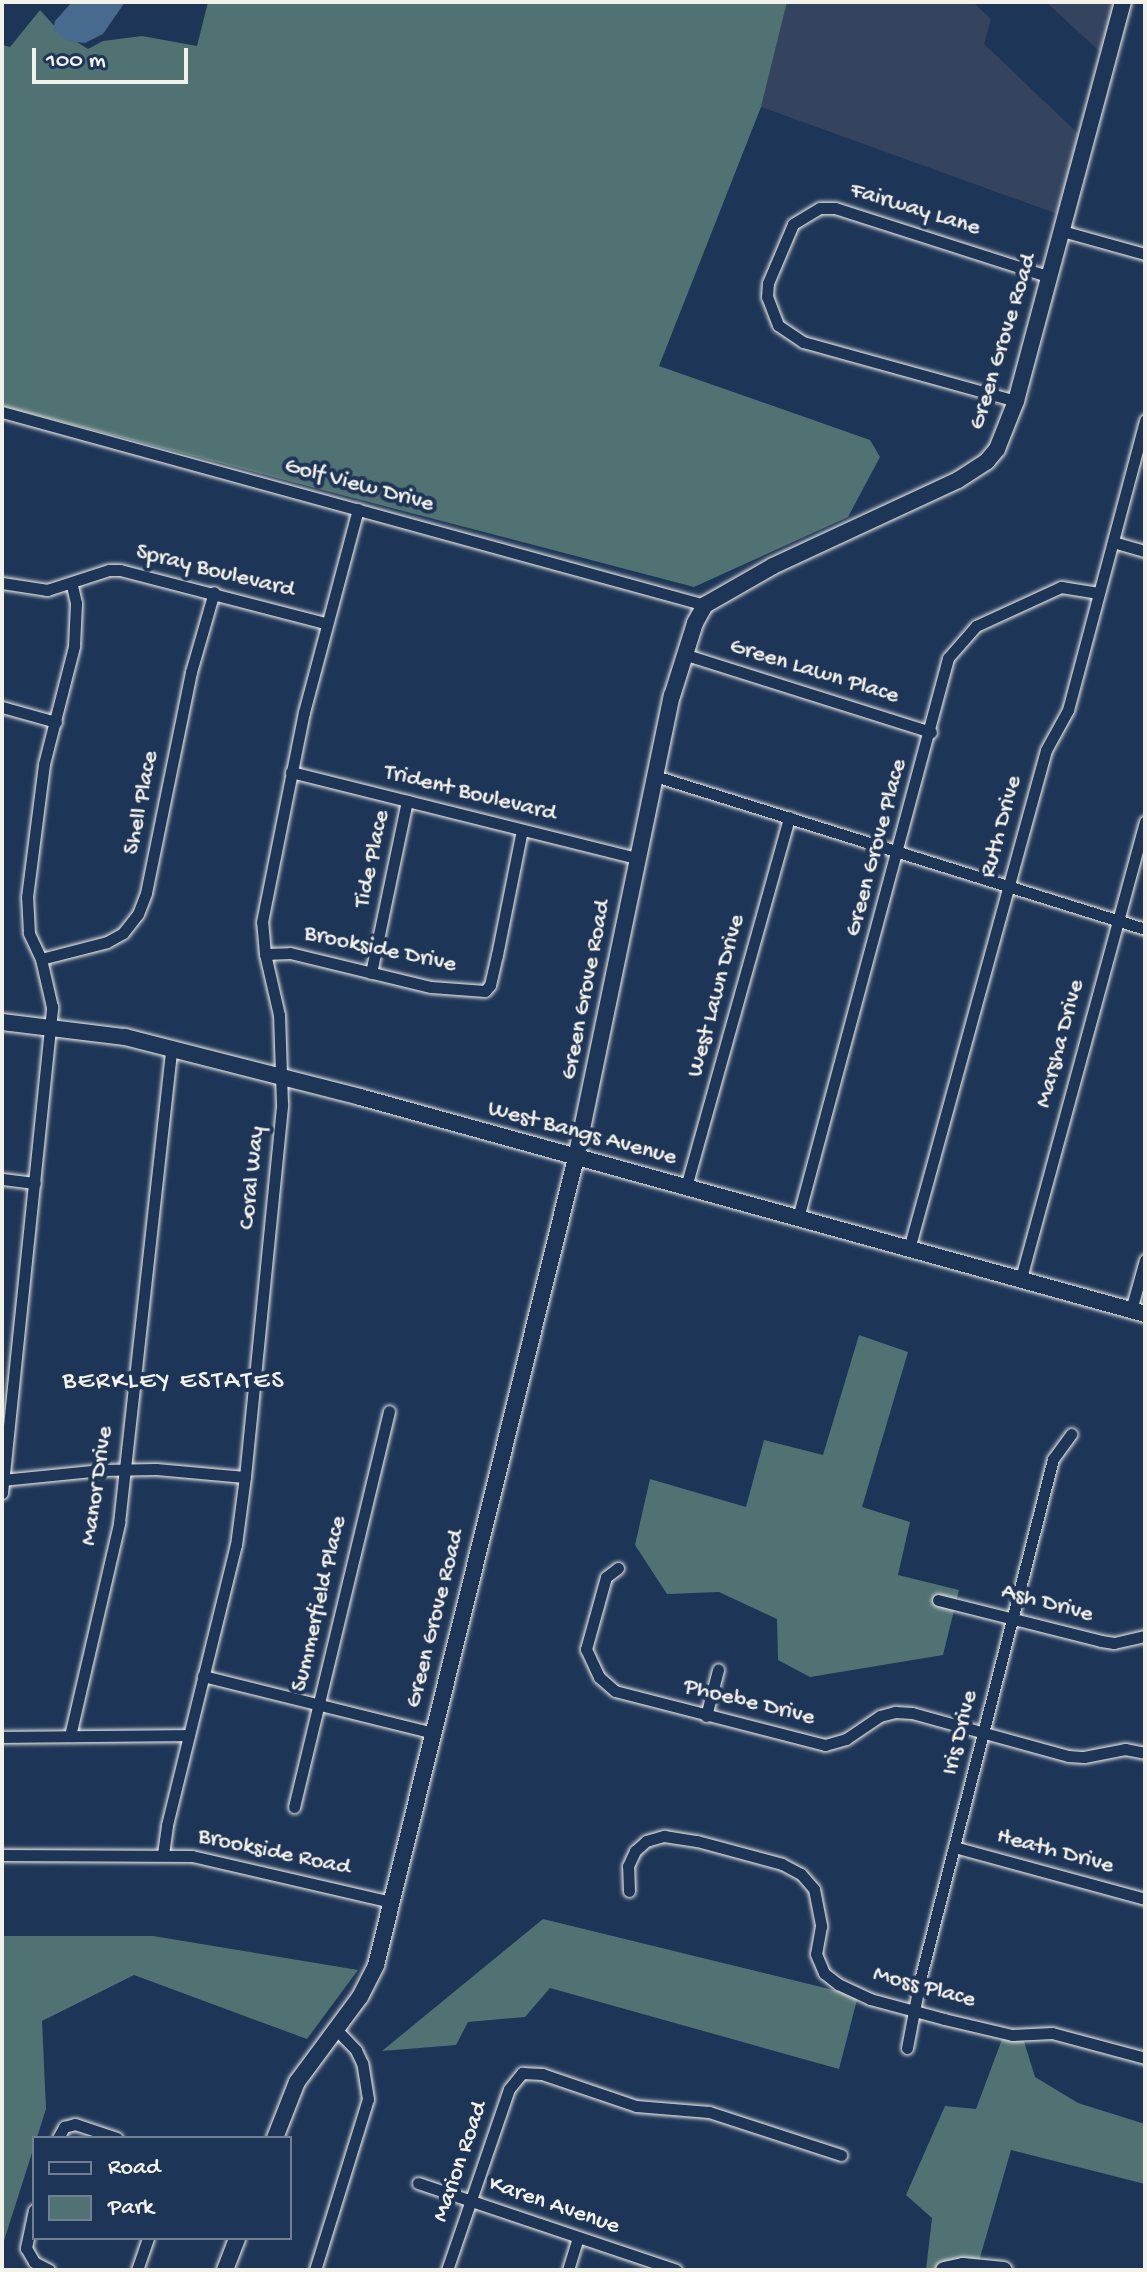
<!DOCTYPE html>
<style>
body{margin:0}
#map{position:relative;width:1147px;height:2272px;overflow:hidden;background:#1d3557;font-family:"Gochi Hand",sans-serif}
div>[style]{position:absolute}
.built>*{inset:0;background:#34445f}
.green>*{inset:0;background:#517272}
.water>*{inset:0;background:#476a8e}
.roads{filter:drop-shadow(0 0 2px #f4f1e8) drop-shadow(0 0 2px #f4f1e8)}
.street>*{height:11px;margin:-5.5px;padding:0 5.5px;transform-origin:5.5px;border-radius:5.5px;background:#1d3557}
.secondary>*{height:16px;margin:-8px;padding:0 8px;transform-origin:8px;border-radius:8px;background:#1d3557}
span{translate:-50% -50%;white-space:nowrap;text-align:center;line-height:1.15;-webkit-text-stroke:8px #1d3557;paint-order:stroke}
.street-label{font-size:24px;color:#f4f1e8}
.neighbourhood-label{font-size:26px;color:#f4f1e8;letter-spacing:2px}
.frame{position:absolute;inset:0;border:4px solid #f4f1e8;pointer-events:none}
.legend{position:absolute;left:32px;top:2136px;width:260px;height:104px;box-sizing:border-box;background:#1d3557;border:2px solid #738091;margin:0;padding:10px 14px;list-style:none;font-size:24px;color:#f4f1e8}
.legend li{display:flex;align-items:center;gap:16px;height:40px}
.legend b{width:40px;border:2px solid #738091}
.scale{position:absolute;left:32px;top:48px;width:156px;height:36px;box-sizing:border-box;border:4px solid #f4f1e8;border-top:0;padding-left:10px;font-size:24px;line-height:28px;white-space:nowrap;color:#f4f1e8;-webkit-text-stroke:6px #1d3557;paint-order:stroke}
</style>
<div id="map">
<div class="built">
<div style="clip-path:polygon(787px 2px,973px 2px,991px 19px,984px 44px,1086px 141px,1066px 217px,761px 107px)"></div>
<div style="clip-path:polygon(1046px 2px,1124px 2px,1109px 60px)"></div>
</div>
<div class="green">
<div style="clip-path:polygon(208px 2px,787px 2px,761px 107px,659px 366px,870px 440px,880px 457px,848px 517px,694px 587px,2px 406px,2px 45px,10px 47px,40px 10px,58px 30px,88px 49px,103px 41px,142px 36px,197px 46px)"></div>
<div style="clip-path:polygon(859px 1335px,908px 1352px,862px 1507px,910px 1522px,898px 1575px,959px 1590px,943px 1655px,810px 1677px,778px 1660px,777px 1619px,719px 1592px,667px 1594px,635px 1545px,650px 1479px,746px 1507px,764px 1440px,823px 1455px)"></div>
<div style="clip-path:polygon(543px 1919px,858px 1996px,839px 2069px,550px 1988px,525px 2017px,468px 2022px,456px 2045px,382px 2051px)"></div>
<div style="clip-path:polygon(2px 1936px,153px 1936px,358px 1970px,307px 2039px,134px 1975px,42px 2021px,46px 2109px,2px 2247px)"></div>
<div style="clip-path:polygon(1004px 2034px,1022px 2035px,1035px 2077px,1078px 2103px,1145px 2124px,1145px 2184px,1011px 2150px,977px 2268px,926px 2270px,932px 2218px,906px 2195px,945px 2106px,976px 2109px)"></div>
</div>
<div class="water">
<div style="clip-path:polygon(72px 2px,125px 2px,103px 34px,85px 43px,68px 41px,53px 30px,55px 21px)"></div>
</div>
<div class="roads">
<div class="street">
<div style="left:1062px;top:231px;width:86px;rotate:15.5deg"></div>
<div style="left:1016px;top:401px;width:221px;rotate:-164.5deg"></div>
<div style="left:803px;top:342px;width:30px;rotate:-146deg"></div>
<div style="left:778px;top:325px;width:30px;rotate:-111deg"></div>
<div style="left:767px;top:297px;width:14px;rotate:-86deg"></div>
<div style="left:768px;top:283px;width:64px;rotate:-67deg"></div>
<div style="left:793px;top:224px;width:31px;rotate:-31deg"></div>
<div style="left:820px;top:208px;width:15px"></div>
<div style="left:835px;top:208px;width:226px;rotate:17.8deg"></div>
<div style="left:2px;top:412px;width:729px;rotate:15.35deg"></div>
<div style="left:1113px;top:542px;width:33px;rotate:16deg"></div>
<div style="left:2px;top:583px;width:46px;rotate:8.8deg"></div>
<div style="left:47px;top:590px;width:65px;rotate:-17.9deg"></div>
<div style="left:109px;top:570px;width:11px"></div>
<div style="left:120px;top:570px;width:212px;rotate:14.5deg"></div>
<div style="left:683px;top:654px;width:260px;rotate:17.5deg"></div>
<div style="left:2px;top:707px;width:56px;rotate:15.5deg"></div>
<div style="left:291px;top:772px;width:357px;rotate:14deg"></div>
<div style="left:655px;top:776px;width:513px;rotate:17.34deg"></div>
<div style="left:265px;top:954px;width:25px;rotate:-2deg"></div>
<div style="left:290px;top:953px;width:145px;rotate:13.6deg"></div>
<div style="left:431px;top:987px;width:54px;rotate:4.2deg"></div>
<div style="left:485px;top:991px;width:8px;rotate:-50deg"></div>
<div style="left:490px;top:985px;width:31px;rotate:-77deg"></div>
<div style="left:497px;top:955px;width:127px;rotate:-78.7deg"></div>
<div style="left:41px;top:959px;width:68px;rotate:-14.4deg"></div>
<div style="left:107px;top:942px;width:18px;rotate:-29deg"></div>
<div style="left:123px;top:933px;width:24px;rotate:-52deg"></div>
<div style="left:138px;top:914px;width:22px;rotate:-69deg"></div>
<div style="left:146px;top:893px;width:226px;rotate:-78.5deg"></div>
<div style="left:191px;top:672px;width:83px;rotate:-74deg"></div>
<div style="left:371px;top:973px;width:176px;rotate:-78.2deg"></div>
<div style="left:2px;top:1179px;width:33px;rotate:7deg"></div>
<div style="left:686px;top:1187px;width:384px;rotate:-74.4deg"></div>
<div style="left:798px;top:1218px;width:580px;rotate:-75deg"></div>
<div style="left:948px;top:658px;width:43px;rotate:-48.8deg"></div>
<div style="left:976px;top:626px;width:94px;rotate:-24.6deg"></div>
<div style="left:1061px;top:587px;width:38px;rotate:9deg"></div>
<div style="left:909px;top:1249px;width:517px;rotate:-74.65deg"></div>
<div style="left:1046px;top:750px;width:46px;rotate:-61.2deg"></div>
<div style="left:1068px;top:710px;width:300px;rotate:-75.1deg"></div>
<div style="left:1021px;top:1278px;width:473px;rotate:-74.8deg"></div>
<div style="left:1131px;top:1310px;width:52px;rotate:-74.4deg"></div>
<div style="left:2px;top:1480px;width:100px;rotate:-5.7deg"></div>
<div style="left:102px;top:1470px;width:54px;rotate:-1.1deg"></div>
<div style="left:156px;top:1469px;width:89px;rotate:5.1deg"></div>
<div style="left:2px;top:1493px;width:489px;rotate:-84.1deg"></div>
<div style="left:52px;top:1007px;width:49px;rotate:-102.9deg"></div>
<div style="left:41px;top:959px;width:29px;rotate:-115deg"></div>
<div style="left:29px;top:933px;width:36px;rotate:-93deg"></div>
<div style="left:27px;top:897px;width:134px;rotate:-82.7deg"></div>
<div style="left:44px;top:764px;width:122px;rotate:-75.7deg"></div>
<div style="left:74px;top:646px;width:43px;rotate:-87.3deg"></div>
<div style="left:76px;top:603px;width:18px;rotate:-103deg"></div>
<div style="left:618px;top:1568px;width:15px;rotate:143deg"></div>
<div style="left:606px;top:1577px;width:75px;rotate:105.5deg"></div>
<div style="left:586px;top:1649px;width:31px;rotate:65deg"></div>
<div style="left:599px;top:1677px;width:21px;rotate:41deg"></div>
<div style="left:615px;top:1691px;width:217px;rotate:14.4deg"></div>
<div style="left:825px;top:1745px;width:22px;rotate:-16deg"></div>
<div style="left:846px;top:1739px;width:41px;rotate:-34.1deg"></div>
<div style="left:880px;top:1716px;width:16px;rotate:-15deg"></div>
<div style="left:895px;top:1712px;width:17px;rotate:3deg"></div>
<div style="left:912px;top:1713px;width:162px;rotate:15.4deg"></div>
<div style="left:1068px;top:1756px;width:16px;rotate:4deg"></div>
<div style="left:1084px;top:1757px;width:42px;rotate:-11deg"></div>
<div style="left:1125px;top:1749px;width:20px;rotate:11deg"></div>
<div style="left:938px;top:1600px;width:168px;rotate:14.1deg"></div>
<div style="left:1101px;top:1641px;width:13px;rotate:9deg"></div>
<div style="left:1114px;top:1643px;width:32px;rotate:-13deg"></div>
<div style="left:203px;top:1676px;width:237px;rotate:13.9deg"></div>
<div style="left:706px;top:1716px;width:48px;rotate:-75.4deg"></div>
<div style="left:70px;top:1736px;width:219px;rotate:-77deg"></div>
<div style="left:119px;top:1523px;width:477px;rotate:-83.7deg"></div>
<div style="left:2px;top:1737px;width:187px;rotate:-0.6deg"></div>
<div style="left:294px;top:1807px;width:407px;rotate:-76.5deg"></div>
<div style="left:954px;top:1847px;width:198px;rotate:15.2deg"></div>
<div style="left:163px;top:1854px;width:29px;rotate:-82deg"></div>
<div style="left:167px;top:1825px;width:288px;rotate:-76.2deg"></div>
<div style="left:236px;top:1545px;width:69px;rotate:-82.5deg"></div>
<div style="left:245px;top:1477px;width:375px;rotate:-84.3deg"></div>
<div style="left:282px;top:1104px;width:89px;rotate:-91.9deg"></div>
<div style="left:279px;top:1015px;width:63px;rotate:-102.9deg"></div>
<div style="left:265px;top:954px;width:32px;rotate:-95deg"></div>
<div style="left:262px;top:922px;width:214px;rotate:-78.7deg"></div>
<div style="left:304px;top:712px;width:210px;rotate:-75.1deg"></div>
<div style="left:2px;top:1855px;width:190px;rotate:0.3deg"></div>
<div style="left:192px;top:1856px;width:205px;rotate:13deg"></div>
<div style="left:629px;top:1891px;width:25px;rotate:-92deg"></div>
<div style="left:628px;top:1866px;width:17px;rotate:-65deg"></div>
<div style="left:635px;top:1851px;width:15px;rotate:-42deg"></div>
<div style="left:646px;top:1841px;width:19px;rotate:-16deg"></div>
<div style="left:664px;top:1836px;width:33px;rotate:9deg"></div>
<div style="left:697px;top:1841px;width:88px;rotate:15.1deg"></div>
<div style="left:782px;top:1864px;width:21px;rotate:28deg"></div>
<div style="left:801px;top:1874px;width:20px;rotate:49deg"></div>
<div style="left:814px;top:1889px;width:38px;rotate:79deg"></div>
<div style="left:821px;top:1926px;width:28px;rotate:100deg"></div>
<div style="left:816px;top:1954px;width:21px;rotate:67deg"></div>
<div style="left:824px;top:1973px;width:18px;rotate:38deg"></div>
<div style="left:838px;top:1984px;width:35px;rotate:25deg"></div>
<div style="left:870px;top:1999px;width:77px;rotate:15.1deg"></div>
<div style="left:944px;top:2019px;width:70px;rotate:13.2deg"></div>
<div style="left:1012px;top:2035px;width:40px;rotate:-2.9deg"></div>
<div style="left:1052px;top:2033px;width:96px;rotate:15deg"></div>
<div style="left:907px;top:2048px;width:69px;rotate:-79.2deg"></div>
<div style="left:920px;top:1980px;width:538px;rotate:-75.68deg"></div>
<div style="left:1053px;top:1459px;width:31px;rotate:-54deg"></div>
<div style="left:58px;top:2138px;width:13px;rotate:-61deg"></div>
<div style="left:64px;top:2127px;width:11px;rotate:-15deg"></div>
<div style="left:75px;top:2124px;width:44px;rotate:18.4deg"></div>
<div style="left:418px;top:2183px;width:272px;rotate:18.6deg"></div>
<div style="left:34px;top:2210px;width:39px;rotate:102deg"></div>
<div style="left:26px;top:2248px;width:16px;rotate:60deg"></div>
<div style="left:34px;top:2262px;width:17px;rotate:28deg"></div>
<div style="left:137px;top:2270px;width:34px;rotate:-71deg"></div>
<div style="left:315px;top:2270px;width:179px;rotate:-72.8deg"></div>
<div style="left:368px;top:2099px;width:36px;rotate:-99deg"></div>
<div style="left:362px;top:2063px;width:14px;rotate:-115deg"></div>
<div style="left:356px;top:2050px;width:29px;rotate:-134deg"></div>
<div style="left:447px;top:2270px;width:191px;rotate:-71.1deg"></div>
<div style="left:509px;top:2089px;width:21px;rotate:-51deg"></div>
<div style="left:522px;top:2073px;width:20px;rotate:3deg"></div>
<div style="left:542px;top:2074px;width:99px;rotate:18.8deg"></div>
<div style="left:636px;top:2106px;width:73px;rotate:4.7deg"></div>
<div style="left:709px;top:2112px;width:139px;rotate:18deg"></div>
<div style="left:568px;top:2270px;width:34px;rotate:-73deg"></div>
</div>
<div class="secondary">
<div style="left:2px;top:1022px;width:124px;rotate:7deg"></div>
<div style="left:125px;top:1037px;width:243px;rotate:14.3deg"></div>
<div style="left:360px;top:1097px;width:814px;rotate:15.45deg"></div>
<div style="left:275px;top:2138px;width:60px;rotate:-68.6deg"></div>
<div style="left:297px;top:2082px;width:106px;rotate:-53.5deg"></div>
<div style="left:360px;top:1997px;width:36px;rotate:-63deg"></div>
<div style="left:376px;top:1965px;width:831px;rotate:-76.08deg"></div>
<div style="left:576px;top:1158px;width:472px;rotate:-78.3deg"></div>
<div style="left:672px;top:696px;width:77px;rotate:-72.5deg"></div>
<div style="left:695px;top:623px;width:21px;rotate:-61deg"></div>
<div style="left:705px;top:605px;width:78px;rotate:-29.8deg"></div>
<div style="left:773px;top:566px;width:204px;rotate:-24.9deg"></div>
<div style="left:958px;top:480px;width:35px;rotate:-33deg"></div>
<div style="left:987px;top:461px;width:16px;rotate:-50deg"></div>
<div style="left:997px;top:449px;width:52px;rotate:-68.4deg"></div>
<div style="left:1016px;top:401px;width:413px;rotate:-75deg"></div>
<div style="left:225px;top:2270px;width:34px;rotate:-69deg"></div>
<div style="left:944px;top:2270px;width:19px;rotate:-12deg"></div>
<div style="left:963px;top:2266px;width:41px;rotate:5.6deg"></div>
</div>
</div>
<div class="street-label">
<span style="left:915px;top:210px;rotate:17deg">Fairway Lane</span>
<span style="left:1004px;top:342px;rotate:-73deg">Green Grove Road</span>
<span style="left:359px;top:486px;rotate:15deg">Golf View Drive</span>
<span style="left:215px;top:572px;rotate:14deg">Spray Boulevard</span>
<span style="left:814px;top:672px;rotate:17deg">Green Lawn Place</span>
<span style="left:470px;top:794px;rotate:14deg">Trident Boulevard</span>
<span style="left:142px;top:803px;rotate:-79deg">Shell Place</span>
<span style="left:1002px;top:827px;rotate:-75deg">Ruth Drive</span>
<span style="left:877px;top:848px;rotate:-75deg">Green Grove Place</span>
<span style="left:373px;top:859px;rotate:-78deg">Tide Place</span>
<span style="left:380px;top:950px;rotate:12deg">Brookside Drive</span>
<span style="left:587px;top:990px;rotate:-79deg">Green Grove Road</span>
<span style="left:717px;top:996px;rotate:-75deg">West Lawn Drive</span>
<span style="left:1061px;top:1044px;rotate:-75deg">Marsha Drive</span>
<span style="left:582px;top:1134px;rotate:15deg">West Bangs Avenue</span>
<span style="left:253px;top:1178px;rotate:-84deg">Coral Way</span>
<span style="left:98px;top:1486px;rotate:-82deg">Manor Drive</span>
<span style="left:320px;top:1604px;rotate:-77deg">Summerfield Place</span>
<span style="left:1047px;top:1604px;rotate:15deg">Ash Drive</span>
<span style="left:436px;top:1619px;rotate:-76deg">Green Grove Road</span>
<span style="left:749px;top:1703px;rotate:14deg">Phoebe Drive</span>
<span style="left:961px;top:1733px;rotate:-76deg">Iris Drive</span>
<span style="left:1055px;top:1852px;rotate:15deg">Heath Drive</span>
<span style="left:274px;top:1853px;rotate:12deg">Brookside Road</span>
<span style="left:924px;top:1988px;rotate:15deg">Moss Place</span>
<span style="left:461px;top:2162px;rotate:-71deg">Marion Road</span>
<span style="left:554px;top:2206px;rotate:19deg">Karen Avenue</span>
</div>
<div class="neighbourhood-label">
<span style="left:174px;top:1383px">BERKLEY ESTATES</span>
</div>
<div class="frame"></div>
<ul class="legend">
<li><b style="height:10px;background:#1d3557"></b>Road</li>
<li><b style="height:22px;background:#517272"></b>Park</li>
</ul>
<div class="scale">100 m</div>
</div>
